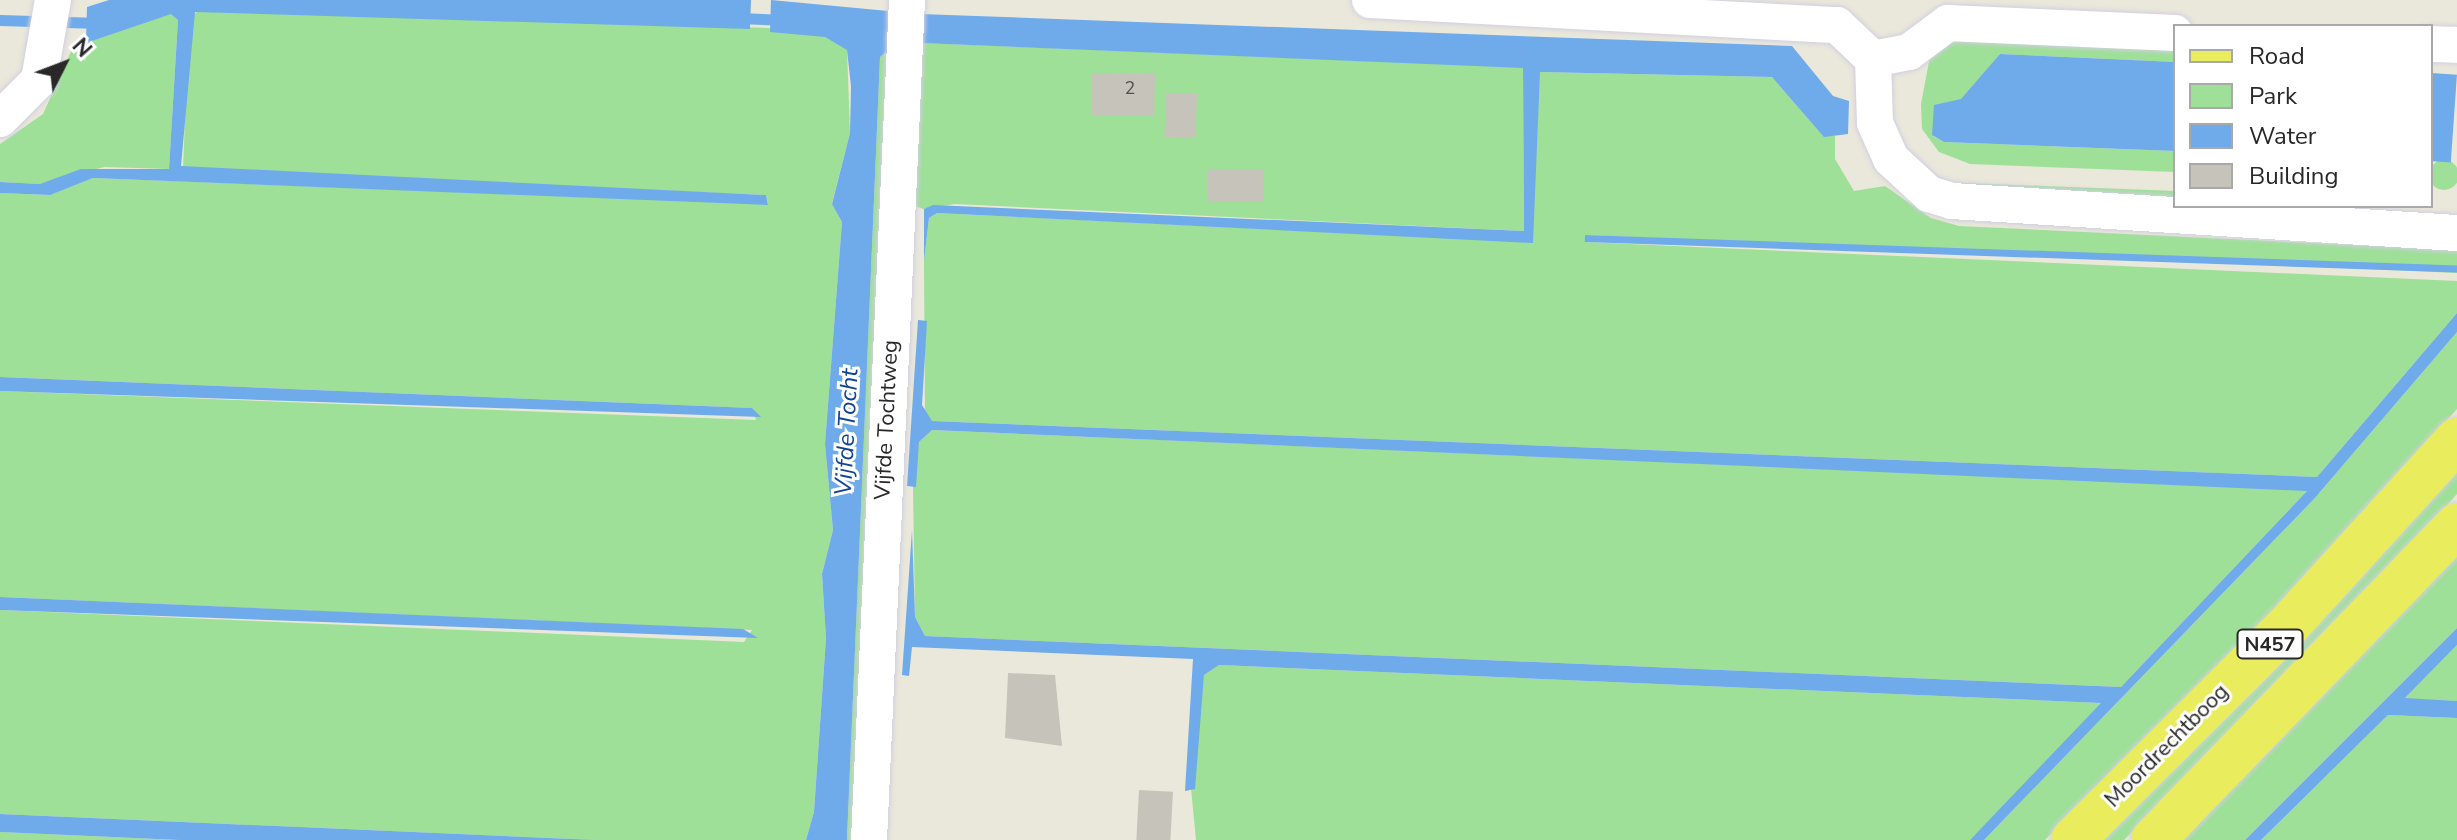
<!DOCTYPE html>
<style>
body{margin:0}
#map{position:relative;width:2457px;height:840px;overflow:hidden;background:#eae8da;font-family:"Nunito Sans",sans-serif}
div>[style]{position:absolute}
.green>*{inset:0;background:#9ee097}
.round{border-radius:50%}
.water>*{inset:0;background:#6faaeb;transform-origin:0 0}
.stream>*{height:11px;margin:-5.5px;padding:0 5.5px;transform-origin:5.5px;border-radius:5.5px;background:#6faaeb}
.building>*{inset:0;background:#c6c4ba;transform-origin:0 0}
.roads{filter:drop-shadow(0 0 2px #d1cfe1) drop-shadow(0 0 2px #d1cfe1)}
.minor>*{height:36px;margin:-18px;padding:0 18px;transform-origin:18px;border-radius:18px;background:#fff}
.primary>*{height:44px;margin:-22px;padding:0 22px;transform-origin:22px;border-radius:22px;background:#e9ec5d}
span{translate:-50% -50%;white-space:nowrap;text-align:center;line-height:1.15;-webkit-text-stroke:6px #fff;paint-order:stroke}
.number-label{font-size:18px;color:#504f4c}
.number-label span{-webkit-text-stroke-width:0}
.shield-label span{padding:2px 6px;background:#fff;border:2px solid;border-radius:6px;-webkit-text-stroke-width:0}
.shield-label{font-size:20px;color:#282828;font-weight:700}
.street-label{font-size:22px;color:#282828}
.water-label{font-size:24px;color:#104594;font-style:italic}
.legend{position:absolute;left:2173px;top:24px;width:260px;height:184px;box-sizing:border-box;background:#fff;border:2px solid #a9a9a9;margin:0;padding:10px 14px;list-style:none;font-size:24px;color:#282828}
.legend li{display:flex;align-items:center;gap:16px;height:40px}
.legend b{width:40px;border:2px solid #a9a9a9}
.north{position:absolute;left:24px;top:24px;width:80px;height:80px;-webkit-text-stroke:6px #fff;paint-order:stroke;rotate:48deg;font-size:22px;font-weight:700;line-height:32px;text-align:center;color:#282828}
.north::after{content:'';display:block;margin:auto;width:28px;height:36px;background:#282828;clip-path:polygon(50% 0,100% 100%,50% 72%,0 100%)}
</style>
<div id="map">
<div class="green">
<div style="clip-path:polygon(201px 10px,770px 28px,825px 37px,847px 49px,850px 133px,832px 203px,842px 222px,825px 444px,833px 530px,822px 574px,826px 638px,814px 812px,806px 840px,596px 840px,0 814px,0 610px,744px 642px,752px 630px,0 597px,0 391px,756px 420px,752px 408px,0 377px,0 193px,49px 195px,93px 178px,768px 204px,766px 195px,183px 169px,189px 16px)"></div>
<div style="clip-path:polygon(171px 13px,178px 20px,169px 169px,104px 167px,40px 184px,0 182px,0 144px,43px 114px,73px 47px,83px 47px,85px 62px,86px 43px)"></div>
<div style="clip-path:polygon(1945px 39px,2175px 47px,2175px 62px,2000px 54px,1933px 136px,1944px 142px,2175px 151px,2175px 172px,1970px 164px,1939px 152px,1922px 129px,1921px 104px,1930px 56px)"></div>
<div style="clip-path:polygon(922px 43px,1523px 67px,1524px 231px,955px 204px,924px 209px,910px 205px)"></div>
<div style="clip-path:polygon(887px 50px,861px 840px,847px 840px,880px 57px)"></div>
<div style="clip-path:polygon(1539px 72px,1772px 77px,1824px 136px,1835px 136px,1835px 159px,1854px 191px,1885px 186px,1931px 218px,1959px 226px,2457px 250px,2457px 273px,1586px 235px,1585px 242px,2457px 281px,2457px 313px,2317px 477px,932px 421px,925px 415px,924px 261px,929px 218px,937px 213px,1532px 242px)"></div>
<div class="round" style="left:2429px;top:160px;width:30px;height:30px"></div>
<div style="clip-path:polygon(1965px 183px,2175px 191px,2175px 203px,1964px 187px)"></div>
<div style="clip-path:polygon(2457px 332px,2457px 409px,2279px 605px,2045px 840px,1984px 840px,2314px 499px)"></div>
<div style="clip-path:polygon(932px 430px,2308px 490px,2121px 687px,925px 636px,915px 617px,913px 487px,919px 442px)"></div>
<div style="clip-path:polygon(2457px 471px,2457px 494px,2406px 551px,2124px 840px,2102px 840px)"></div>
<div style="clip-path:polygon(2457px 555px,2457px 628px,2245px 840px,2183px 840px)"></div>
<div style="clip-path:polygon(2457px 645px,2457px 701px,2404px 699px)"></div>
<div style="clip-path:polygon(1219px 665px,2101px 703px,2103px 709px,1970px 840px,1196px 840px,1191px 788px,1204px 675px)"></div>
<div style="clip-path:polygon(2388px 715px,2457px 718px,2457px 840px,2261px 840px)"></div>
<div style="clip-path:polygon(0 832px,179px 840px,0 840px)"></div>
</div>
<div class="water">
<div style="clip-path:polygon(109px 0,751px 0,750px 29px,195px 12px,181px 166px,766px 195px,768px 205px,93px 178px,50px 195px,0 193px,0 182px,40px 184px,81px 169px,169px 169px,178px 20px,171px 14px,86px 43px,87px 7px)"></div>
<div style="clip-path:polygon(771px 0,920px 14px,1792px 46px,1833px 96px,1849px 101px,1848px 134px,1824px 137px,1772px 77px,1540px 72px,1533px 243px,937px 213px,929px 218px,924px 261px,924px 209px,933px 205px,1524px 231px,1523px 68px,921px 43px,887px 51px,880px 57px,847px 840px,806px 840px,814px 812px,826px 638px,822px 574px,833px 530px,825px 444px,842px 222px,832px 204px,850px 133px,851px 86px,847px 50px,825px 37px,770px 32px)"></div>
<div style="clip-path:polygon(2000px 54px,2175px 62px,2175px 151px,1944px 142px,1932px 135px,1934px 105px,1961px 99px)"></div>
<div style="left:2431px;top:73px;width:26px;height:88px;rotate:4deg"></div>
<div style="left:1585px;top:235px;width:873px;height:7px;rotate:2deg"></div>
<div style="clip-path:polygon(2457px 313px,2457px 332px,2314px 499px,1984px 840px,1970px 840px,2101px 703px,1219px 665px,1204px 675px,1195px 789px,1185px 791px,1193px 659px,912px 647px,909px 676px,902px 675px,912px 530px,915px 617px,925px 636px,2121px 687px,2307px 491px,932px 430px,919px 442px,916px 487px,907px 486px,918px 320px,927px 321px,922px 405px,932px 421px,2317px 477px)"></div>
<div style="clip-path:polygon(0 377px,752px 408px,761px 417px,0 391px)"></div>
<div style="clip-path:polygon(0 597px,743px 629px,758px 638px,0 610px)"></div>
<div style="clip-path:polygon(2457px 628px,2457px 645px,2405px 698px,2457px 701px,2457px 718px,2388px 715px,2261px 840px,2245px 840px)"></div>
<div style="clip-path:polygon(0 814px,596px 840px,179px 840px,0 832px)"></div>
</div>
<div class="stream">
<div style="left:738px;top:18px;width:46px;rotate:2.5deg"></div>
<div style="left:0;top:20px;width:99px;rotate:1.7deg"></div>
</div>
<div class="building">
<div style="left:1092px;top:73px;width:63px;height:42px;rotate:1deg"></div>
<div style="left:1166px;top:93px;width:31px;height:44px;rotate:2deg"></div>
<div style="left:1207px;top:169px;width:57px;height:33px"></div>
<div style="clip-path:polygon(1008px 673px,1055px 675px,1062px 746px,1005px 738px)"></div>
<div style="left:1139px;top:790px;width:34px;height:50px;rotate:3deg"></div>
</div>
<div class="roads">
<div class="minor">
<div style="left:1370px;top:0;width:468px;rotate:3.1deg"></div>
<div style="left:1837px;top:25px;width:50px;rotate:43.4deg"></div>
<div style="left:1873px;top:59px;width:64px;rotate:88.2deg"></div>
<div style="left:1875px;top:123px;width:39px;rotate:66deg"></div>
<div style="left:1891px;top:159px;width:52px;rotate:42.6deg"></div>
<div style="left:1929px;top:194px;width:24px;rotate:17deg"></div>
<div style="left:1952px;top:201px;width:506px;rotate:3.63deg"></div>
<div style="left:2431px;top:44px;width:26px;rotate:2deg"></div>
<div style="left:1873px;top:59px;width:37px;rotate:-11deg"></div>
<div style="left:1909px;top:52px;width:49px;rotate:-36.6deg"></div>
<div style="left:1948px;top:23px;width:227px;rotate:2.5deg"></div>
<div style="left:0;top:119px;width:55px;rotate:-45deg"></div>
<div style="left:39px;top:80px;width:81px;rotate:-80.1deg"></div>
<div style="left:869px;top:840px;width:841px;rotate:-87.41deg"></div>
</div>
<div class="primary">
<div style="left:2073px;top:840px;width:299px;rotate:-44.9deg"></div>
<div style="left:2285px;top:629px;width:256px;rotate:-47.7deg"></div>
<div style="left:2153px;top:840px;width:438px;rotate:-46deg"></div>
</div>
</div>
<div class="number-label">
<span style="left:1130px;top:88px">2</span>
</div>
<div class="shield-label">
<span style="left:2270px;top:644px">N457</span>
</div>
<div class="street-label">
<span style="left:887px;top:420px;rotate:-87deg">Vijfde Tochtweg</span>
<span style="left:2167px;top:746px;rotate:-45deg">Moordrechtboog</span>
</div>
<div class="water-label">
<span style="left:847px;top:432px;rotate:-87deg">Vijfde Tocht</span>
</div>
<ul class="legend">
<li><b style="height:10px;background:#e9ec5d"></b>Road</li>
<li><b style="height:22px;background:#9ee097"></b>Park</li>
<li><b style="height:22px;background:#6faaeb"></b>Water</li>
<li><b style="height:22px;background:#c6c4ba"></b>Building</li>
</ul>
<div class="north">N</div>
</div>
